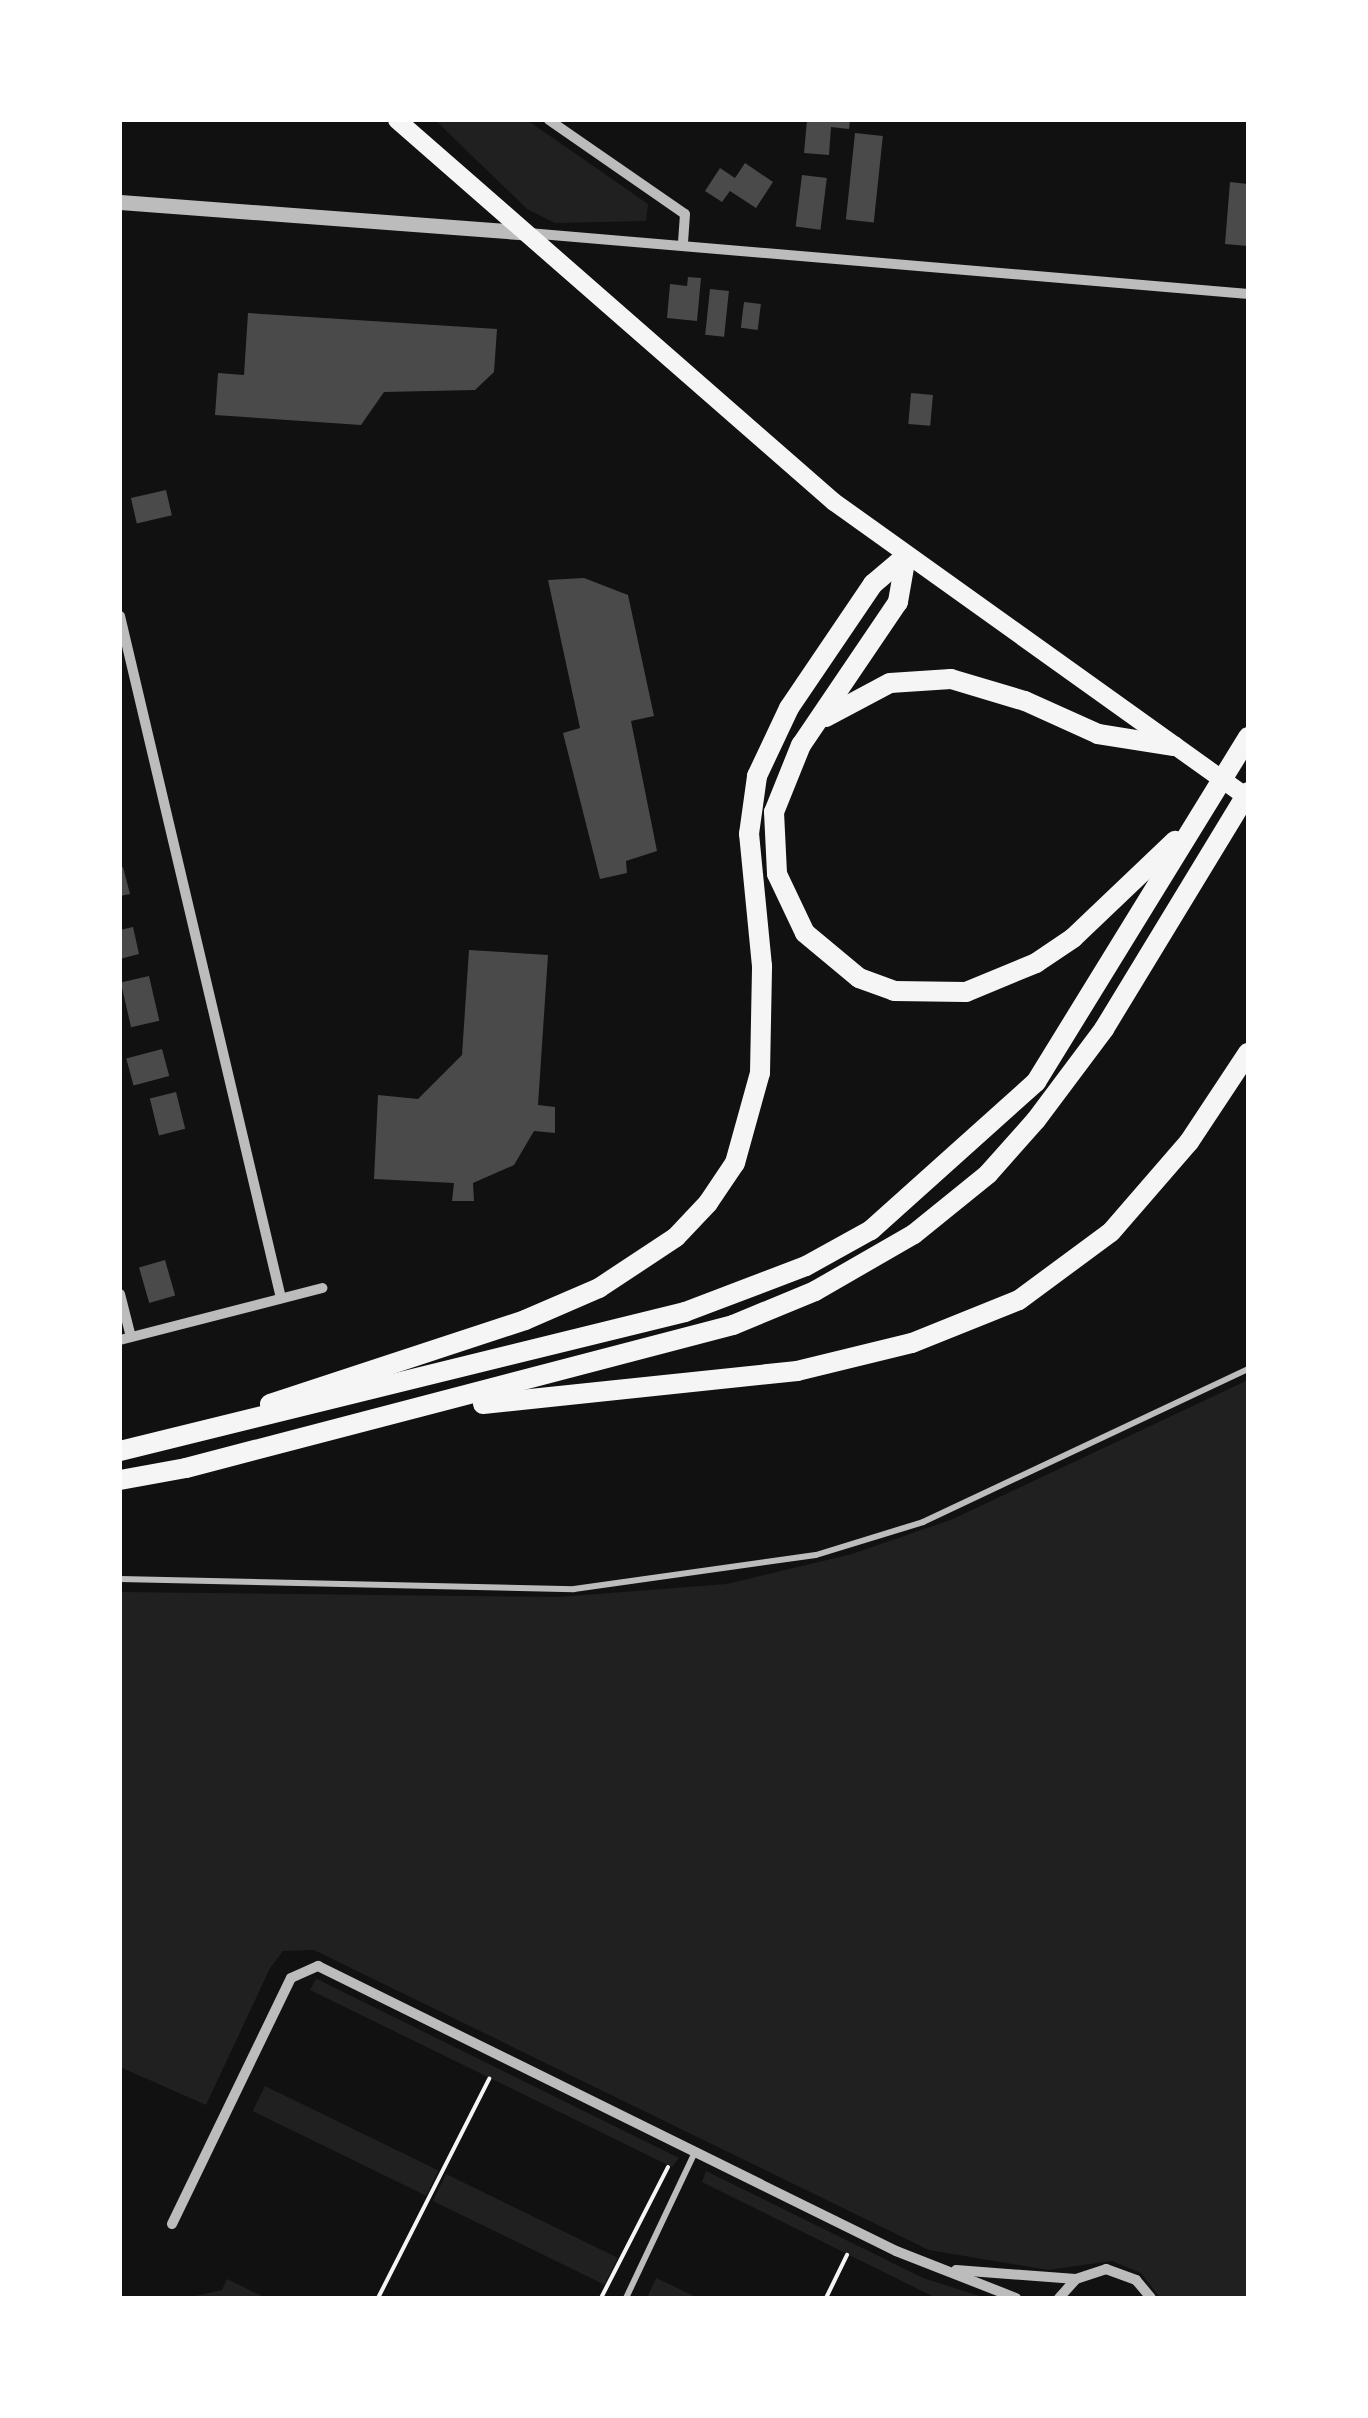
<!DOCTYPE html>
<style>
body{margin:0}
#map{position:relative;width:1368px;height:2418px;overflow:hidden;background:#111;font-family:"Roboto Condensed",sans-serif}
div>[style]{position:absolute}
.green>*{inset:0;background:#202020;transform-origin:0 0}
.building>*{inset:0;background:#4a4a4a;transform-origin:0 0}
.path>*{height:4px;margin:-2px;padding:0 2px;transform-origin:2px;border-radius:2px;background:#f5f5f5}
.service>*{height:6px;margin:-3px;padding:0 3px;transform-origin:3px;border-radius:3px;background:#bcbcbc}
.minor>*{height:10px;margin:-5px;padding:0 5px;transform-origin:5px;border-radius:5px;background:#bcbcbc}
.tertiary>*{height:15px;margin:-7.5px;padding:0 7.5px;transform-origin:7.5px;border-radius:7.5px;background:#bcbcbc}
.secondary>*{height:18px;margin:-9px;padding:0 9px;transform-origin:9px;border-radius:9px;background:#f5f5f5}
.primary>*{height:20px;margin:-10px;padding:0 10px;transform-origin:10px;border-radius:10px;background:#f5f5f5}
span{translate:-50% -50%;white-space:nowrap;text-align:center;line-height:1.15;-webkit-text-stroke:10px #fff;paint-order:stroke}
.frame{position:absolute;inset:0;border:122px solid #fff;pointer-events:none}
</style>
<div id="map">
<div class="green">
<div style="clip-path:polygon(435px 120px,527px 120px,648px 204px,646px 221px,555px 223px,527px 209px)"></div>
<div style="clip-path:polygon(1248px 1380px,1248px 2298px,1160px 2298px,1141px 2273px,1112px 2261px,1048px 2270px,929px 2250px,314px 1950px,283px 1951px,270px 1968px,206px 2105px,120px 2067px,120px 1592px,558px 1597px,727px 1584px,852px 1554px,953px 1519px)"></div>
<div style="clip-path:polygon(316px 1979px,319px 1980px,679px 2158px,672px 2167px,310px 1990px)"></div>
<div style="left:265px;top:2086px;width:193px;height:28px;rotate:26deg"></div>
<div style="clip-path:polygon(706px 2171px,923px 2278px,986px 2298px,936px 2298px,702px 2182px)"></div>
<div style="left:446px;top:2174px;width:191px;height:30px;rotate:26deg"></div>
<div style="clip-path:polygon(656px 2278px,669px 2284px,698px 2298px,647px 2298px)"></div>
<div style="clip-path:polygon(227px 2279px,266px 2298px,187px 2298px,222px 2290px)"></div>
</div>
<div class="building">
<div style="clip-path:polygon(807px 120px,850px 120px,849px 129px,831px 127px,829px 155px,804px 153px)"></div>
<div style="left:855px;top:133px;width:28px;height:87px;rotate:6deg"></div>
<div style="clip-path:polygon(745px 163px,773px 182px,756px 208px,730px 191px,722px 202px,705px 191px,720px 168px,735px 178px)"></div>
<div style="left:802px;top:175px;width:25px;height:52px;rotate:7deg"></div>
<div style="clip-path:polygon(1230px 182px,1248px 184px,1248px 246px,1225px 244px)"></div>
<div style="clip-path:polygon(688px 277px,701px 278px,697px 321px,667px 318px,670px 284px,687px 286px)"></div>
<div style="left:710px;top:289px;width:19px;height:46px;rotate:6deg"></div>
<div style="left:744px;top:302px;width:17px;height:26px;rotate:7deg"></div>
<div style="clip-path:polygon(248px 313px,497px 329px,494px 372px,475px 390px,384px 392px,361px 425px,215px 415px,218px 373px,244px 375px)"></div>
<div style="left:911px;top:393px;width:22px;height:31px;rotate:5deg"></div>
<div style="left:166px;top:490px;width:26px;height:36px;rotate:77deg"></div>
<div style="clip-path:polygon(584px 578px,628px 595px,654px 716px,631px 721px,657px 851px,626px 861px,627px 873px,600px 879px,563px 733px,580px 728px,548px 580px)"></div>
<div style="clip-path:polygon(123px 867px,130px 894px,120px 896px,120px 868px)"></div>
<div style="clip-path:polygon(133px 927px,139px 954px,120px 959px,120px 930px)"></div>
<div style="clip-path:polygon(469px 950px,548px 955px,538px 1105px,555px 1107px,555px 1133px,534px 1131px,514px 1165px,473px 1183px,474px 1201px,452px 1201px,454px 1183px,374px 1179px,378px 1095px,418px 1099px,462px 1055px)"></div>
<div style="left:149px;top:976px;width:46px;height:29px;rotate:77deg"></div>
<div style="left:162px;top:1049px;width:28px;height:37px;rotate:75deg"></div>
<div style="left:176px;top:1092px;width:38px;height:27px;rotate:76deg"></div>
<div style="left:165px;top:1260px;width:37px;height:27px;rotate:74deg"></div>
</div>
<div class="path">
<div style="left:378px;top:2298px;width:246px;rotate:-63.1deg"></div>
<div style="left:601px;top:2298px;width:147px;rotate:-62.9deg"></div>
<div style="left:826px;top:2298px;width:48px;rotate:-64deg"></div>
</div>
<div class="service">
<div style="left:120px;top:1579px;width:454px;rotate:1.3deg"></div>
<div style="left:574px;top:1589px;width:244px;rotate:-8deg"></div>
<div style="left:816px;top:1555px;width:112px;rotate:-17.1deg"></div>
<div style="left:923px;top:1522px;width:359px;rotate:-25.2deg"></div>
<div style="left:626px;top:2298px;width:161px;rotate:-64.7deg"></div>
</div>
<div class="minor">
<div style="left:549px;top:120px;width:165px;rotate:34.7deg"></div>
<div style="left:685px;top:214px;width:31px;rotate:94deg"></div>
<div style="left:528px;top:233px;width:723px;rotate:4.84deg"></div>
<div style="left:120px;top:616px;width:701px;rotate:76.72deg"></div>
<div style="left:120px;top:1294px;width:44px;rotate:75.7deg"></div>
<div style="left:120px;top:1340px;width:209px;rotate:-14.4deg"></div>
<div style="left:172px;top:2224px;width:273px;rotate:-64.2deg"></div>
<div style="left:291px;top:1978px;width:30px;rotate:-24deg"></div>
<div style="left:318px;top:1966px;width:644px;rotate:26.25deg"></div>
<div style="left:896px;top:2251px;width:129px;rotate:21.4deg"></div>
<div style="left:956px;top:2270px;width:120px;rotate:4.3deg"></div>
<div style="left:1059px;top:2298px;width:25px;rotate:-48deg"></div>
<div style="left:1076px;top:2279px;width:32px;rotate:-18deg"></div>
<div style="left:1106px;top:2269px;width:32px;rotate:20deg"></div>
<div style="left:1136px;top:2280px;width:23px;rotate:50deg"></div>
</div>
<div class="tertiary">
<div style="left:120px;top:202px;width:403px;rotate:4.3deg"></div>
</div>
<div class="secondary">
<div style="left:397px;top:120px;width:580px;rotate:41.16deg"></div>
<div style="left:834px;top:502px;width:509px;rotate:35.56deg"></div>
</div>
<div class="primary">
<div style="left:906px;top:556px;width:47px;rotate:99.9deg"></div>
<div style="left:898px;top:602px;width:173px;rotate:124.1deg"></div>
<div style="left:801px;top:745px;width:72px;rotate:111.9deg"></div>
<div style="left:774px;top:812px;width:62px;rotate:87.2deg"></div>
<div style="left:777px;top:874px;width:65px;rotate:64.6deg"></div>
<div style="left:805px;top:933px;width:70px;rotate:39.8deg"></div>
<div style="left:859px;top:978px;width:37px;rotate:20deg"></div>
<div style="left:894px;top:991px;width:72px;rotate:0.8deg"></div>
<div style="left:966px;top:992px;width:76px;rotate:-22.5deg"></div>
<div style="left:1036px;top:963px;width:45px;rotate:-34deg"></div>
<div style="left:1073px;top:938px;width:141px;rotate:-43.6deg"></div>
<div style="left:826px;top:717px;width:72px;rotate:-28deg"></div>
<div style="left:890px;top:683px;width:61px;rotate:-3.8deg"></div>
<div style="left:951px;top:679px;width:77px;rotate:16.6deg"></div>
<div style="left:1025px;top:701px;width:80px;rotate:24.3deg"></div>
<div style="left:1098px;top:734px;width:77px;rotate:9deg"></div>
<div style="left:270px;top:1404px;width:268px;rotate:-18.2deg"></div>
<div style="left:525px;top:1320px;width:81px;rotate:-23.4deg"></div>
<div style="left:599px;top:1288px;width:92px;rotate:-33.5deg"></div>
<div style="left:676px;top:1237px;width:47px;rotate:-46.7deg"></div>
<div style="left:708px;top:1203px;width:48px;rotate:-56deg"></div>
<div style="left:735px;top:1163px;width:93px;rotate:-74.5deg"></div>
<div style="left:760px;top:1073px;width:107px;rotate:-88.9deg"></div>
<div style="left:762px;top:966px;width:133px;rotate:-95.6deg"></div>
<div style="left:749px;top:834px;width:59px;rotate:-82.1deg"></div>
<div style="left:757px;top:776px;width:75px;rotate:-64.8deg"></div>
<div style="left:789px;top:708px;width:150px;rotate:-55.9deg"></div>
<div style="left:873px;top:584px;width:43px;rotate:-40.3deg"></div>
<div style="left:483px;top:1404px;width:316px;rotate:-6deg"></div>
<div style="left:797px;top:1371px;width:118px;rotate:-13.7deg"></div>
<div style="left:912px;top:1343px;width:115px;rotate:-21.9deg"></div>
<div style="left:1019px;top:1300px;width:114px;rotate:-36.5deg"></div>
<div style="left:1111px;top:1232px;width:119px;rotate:-49.1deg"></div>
<div style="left:1189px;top:1142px;width:107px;rotate:-56.5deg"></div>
<div style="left:120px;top:1451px;width:582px;rotate:-13.82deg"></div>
<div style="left:685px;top:1312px;width:129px;rotate:-20.8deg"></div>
<div style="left:806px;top:1266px;width:74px;rotate:-29deg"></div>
<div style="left:871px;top:1230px;width:222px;rotate:-41.9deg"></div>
<div style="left:1036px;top:1082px;width:405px;rotate:-58.4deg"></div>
<div style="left:120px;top:1480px;width:67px;rotate:-10.3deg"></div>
<div style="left:186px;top:1468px;width:565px;rotate:-14.65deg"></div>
<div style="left:733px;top:1325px;width:89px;rotate:-22.5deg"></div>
<div style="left:815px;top:1291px;width:114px;rotate:-29.9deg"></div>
<div style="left:914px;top:1234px;width:95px;rotate:-39deg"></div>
<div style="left:988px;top:1174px;width:72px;rotate:-48.4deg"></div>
<div style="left:1036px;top:1120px;width:114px;rotate:-53.2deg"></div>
<div style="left:1104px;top:1029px;width:277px;rotate:-58.7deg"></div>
</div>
<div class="frame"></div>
</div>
